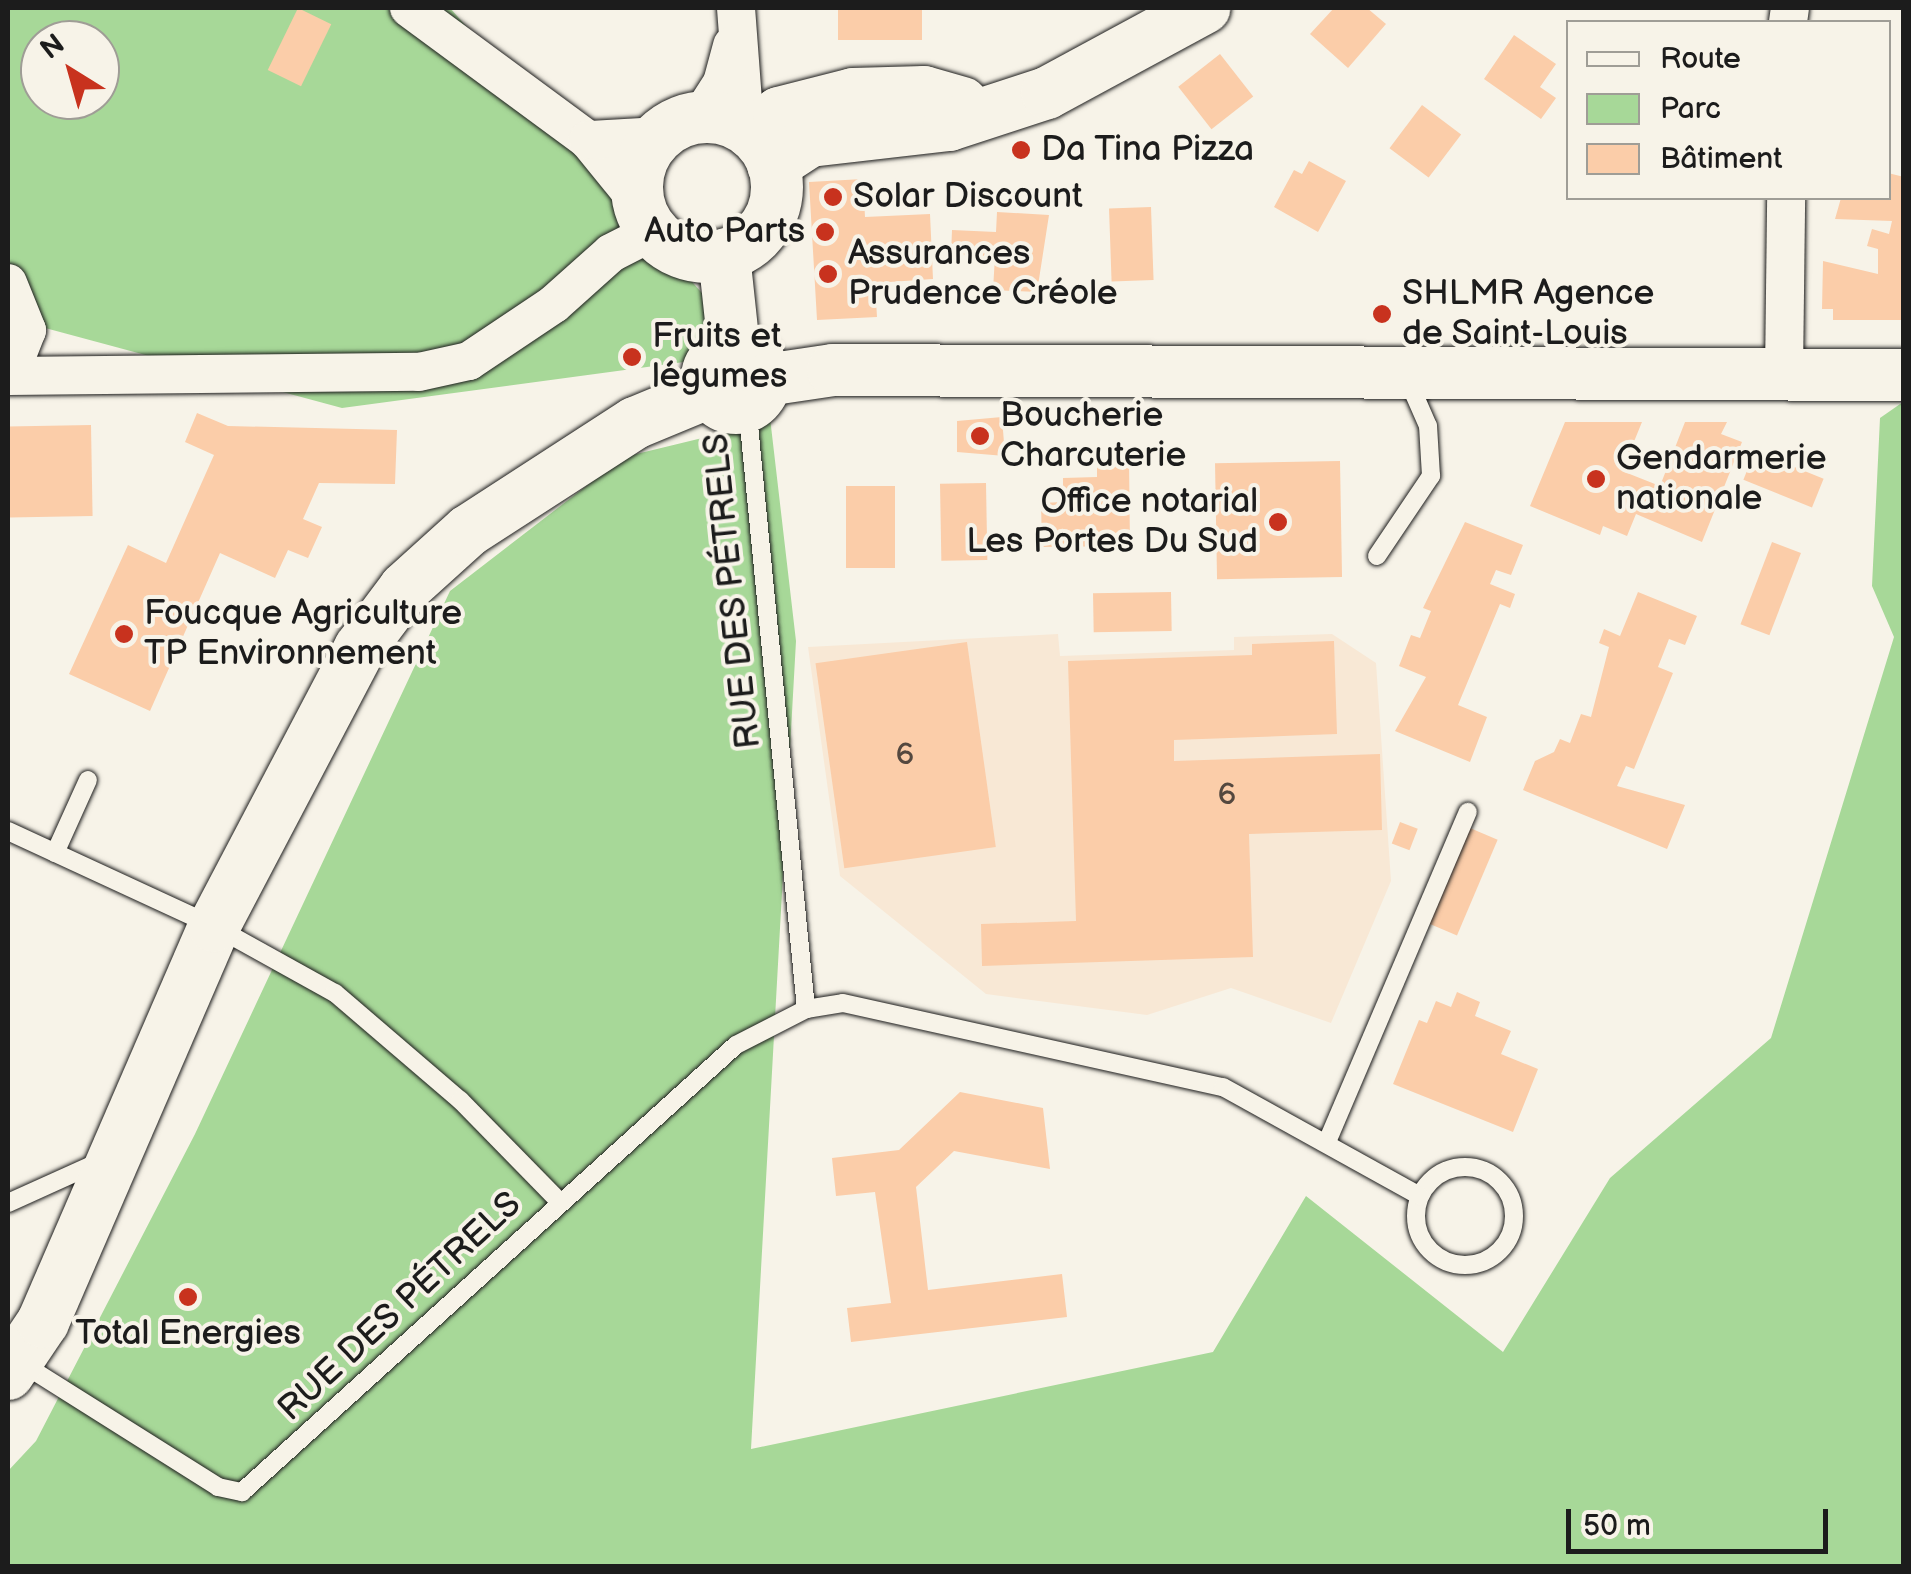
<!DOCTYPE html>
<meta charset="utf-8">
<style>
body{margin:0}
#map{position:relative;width:1911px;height:1574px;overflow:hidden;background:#f7f3e8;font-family:"Balsamiq Sans",sans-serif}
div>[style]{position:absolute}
.built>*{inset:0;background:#f8e8d5}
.green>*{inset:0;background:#a7d898}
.building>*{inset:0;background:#fbcda9;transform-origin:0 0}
.roads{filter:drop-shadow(0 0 2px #1c1c1c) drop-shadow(0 0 2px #1c1c1c)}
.service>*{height:18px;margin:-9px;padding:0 9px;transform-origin:9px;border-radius:9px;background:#f7f3e8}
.service>.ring{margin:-9px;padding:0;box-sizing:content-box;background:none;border:18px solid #f7f3e8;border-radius:50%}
.minor>*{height:38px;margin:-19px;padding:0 19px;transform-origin:19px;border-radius:19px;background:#f7f3e8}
.secondary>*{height:52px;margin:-26px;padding:0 26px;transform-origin:26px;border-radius:26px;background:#f7f3e8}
.secondary>.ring{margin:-26px;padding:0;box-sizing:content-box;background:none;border:52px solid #f7f3e8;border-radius:50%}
.dots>*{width:28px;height:28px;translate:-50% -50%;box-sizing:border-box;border:5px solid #f7f3e8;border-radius:50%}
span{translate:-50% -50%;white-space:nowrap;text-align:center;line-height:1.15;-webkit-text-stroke:8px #f7f3e8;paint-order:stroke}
.number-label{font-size:30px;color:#54483f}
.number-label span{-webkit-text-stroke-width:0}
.poi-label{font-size:35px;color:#1c1c1c}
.left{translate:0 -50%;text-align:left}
.right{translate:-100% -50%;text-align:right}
.street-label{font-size:35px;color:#1c1c1c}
.frame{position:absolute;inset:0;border:10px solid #1c1c1c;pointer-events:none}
.legend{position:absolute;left:1566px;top:20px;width:325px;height:180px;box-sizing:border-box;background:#f7f3e8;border:2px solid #9f9d96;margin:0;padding:12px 18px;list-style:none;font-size:30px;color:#1c1c1c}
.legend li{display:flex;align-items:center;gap:20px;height:50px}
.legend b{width:50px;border:2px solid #9f9d96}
.north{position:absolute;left:20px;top:20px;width:100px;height:100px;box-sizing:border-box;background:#f7f3e8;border:2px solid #9f9d96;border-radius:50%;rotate:323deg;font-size:28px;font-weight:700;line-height:40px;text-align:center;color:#1c1c1c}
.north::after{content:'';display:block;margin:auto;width:35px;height:45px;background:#c8321e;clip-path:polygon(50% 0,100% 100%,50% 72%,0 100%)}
.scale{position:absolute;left:1566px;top:1509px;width:262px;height:45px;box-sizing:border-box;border:5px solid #1c1c1c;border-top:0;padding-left:12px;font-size:30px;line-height:35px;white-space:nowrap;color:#1c1c1c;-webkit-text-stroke:8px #f7f3e8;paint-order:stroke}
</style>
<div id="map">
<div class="built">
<div style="clip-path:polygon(1058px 634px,1060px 656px,1234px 650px,1234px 637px,1332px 634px,1376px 663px,1391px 881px,1331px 1023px,1231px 988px,1147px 1015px,986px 994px,840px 876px,808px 647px)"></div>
</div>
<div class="green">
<div style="clip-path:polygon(evenodd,8px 8px,450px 8px,778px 379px,769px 409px,796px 641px,751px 1449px,1213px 1352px,1306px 1196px,1503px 1352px,1610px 1178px,1771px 1038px,1894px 637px,1872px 586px,1880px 418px,1903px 402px,1903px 1566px,8px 1566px,8px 1471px,36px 1441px,195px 1134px,450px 591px,624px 457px,727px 432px,684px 362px,342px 408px,8px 318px,8px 8px,40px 40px,100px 40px,100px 100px,40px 100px,40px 40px)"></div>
</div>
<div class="building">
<div style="left:298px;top:8px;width:37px;height:69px;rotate:26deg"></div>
<div style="left:838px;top:8px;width:84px;height:32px"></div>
<div style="clip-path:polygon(1334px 8px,1367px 8px,1386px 24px,1348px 68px,1310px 34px)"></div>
<div style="clip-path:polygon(1514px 35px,1556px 64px,1540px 87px,1556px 98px,1541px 119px,1484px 79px)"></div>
<div style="left:1220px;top:54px;width:54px;height:53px;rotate:52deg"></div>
<div style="left:1422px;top:105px;width:49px;height:54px;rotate:37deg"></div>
<div style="clip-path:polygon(1309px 161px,1346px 181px,1318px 232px,1274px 207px,1294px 170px,1302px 174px)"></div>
<div style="clip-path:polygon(1888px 173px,1904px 177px,1904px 320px,1833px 320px,1833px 309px,1822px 309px,1823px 261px,1878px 274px,1878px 249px,1867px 246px,1872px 229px,1889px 234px,1892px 221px,1835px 219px,1841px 198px,1888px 198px)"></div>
<div style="clip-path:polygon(863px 179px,865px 217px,930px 214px,933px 279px,875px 283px,877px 317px,817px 320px,809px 182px)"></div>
<div style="left:1151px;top:207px;width:73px;height:42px;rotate:88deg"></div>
<div style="clip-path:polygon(997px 212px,1049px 215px,1037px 292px,993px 290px,995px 256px,951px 255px,952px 230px,996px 232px)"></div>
<div style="clip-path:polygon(197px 413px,228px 426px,397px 430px,395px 484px,319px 483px,303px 519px,322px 527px,308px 558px,288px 550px,275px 578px,220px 553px,150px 711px,69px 674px,128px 545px,166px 563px,214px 455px,185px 442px)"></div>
<div style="clip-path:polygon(1002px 417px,1005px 456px,957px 452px,957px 421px)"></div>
<div style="clip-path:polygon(1565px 422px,1642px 422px,1622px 471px,1660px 486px,1685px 422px,1727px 422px,1721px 434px,1742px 442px,1702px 542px,1636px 514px,1627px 536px,1603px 526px,1600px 535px,1530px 506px)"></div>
<div style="left:91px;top:425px;width:91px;height:83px;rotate:89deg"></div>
<div style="left:1755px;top:451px;width:74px;height:31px;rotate:22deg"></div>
<div style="clip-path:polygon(1097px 460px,1129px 460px,1130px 546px,1042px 547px,1041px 503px,1063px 502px,1063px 478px,1097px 477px)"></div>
<div style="left:1340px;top:461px;width:116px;height:125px;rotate:89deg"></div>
<div style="left:986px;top:483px;width:77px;height:46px;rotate:89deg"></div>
<div style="left:846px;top:486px;width:49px;height:82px"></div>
<div style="clip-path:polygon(1465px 522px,1523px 545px,1511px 575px,1496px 570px,1490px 584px,1515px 594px,1510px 608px,1500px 604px,1458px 705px,1487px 717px,1470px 762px,1395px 731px,1426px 677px,1399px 666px,1411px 635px,1420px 638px,1431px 611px,1423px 608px)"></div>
<div style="left:1772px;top:542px;width:31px;height:88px;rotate:21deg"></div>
<div style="left:1171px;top:592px;width:39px;height:78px;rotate:89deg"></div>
<div style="clip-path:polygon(1638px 592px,1697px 616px,1685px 645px,1669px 639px,1658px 667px,1673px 673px,1634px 769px,1626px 766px,1617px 786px,1685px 805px,1667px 849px,1523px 790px,1535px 761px,1554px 752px,1560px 739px,1570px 743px,1581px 714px,1591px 717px,1609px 647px,1599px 643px,1604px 629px,1620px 636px)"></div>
<div style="clip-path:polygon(1334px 641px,1337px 734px,1174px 740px,1174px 761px,1380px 754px,1382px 830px,1249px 834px,1253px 957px,982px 966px,981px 924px,1076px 921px,1068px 661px,1252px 655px,1252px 644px)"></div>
<div style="left:967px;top:642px;width:207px;height:153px;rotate:82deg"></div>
<div style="left:1400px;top:822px;width:19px;height:23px;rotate:21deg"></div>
<div style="left:1470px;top:828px;width:30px;height:104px;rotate:23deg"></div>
<div style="clip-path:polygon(1457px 992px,1480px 1002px,1475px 1016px,1511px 1031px,1501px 1054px,1538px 1069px,1513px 1132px,1393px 1084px,1419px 1020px,1427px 1023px,1436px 1001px,1451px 1007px)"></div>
<div style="clip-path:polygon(960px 1092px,1043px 1108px,1050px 1169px,954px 1151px,916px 1187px,928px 1290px,1062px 1274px,1067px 1317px,851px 1342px,847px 1308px,891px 1303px,875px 1192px,836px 1196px,832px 1158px,899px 1150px)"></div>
</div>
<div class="roads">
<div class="service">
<div style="left:747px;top:405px;width:607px;rotate:84.42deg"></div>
<div style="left:1377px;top:556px;width:97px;rotate:-56deg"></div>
<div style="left:1431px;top:476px;width:50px;rotate:-93.4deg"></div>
<div style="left:1428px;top:426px;width:52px;rotate:-113.6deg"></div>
<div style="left:8px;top:831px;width:227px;rotate:24.8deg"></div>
<div style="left:214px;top:926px;width:138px;rotate:29deg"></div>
<div style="left:335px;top:993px;width:165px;rotate:40.6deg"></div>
<div style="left:460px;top:1100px;width:143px;rotate:45.6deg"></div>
<div style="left:55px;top:853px;width:80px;rotate:-65.7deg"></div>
<div style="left:1327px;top:1142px;width:359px;rotate:-66.9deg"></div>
<div class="ring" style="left:1416px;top:1167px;width:80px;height:80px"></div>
<div style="left:8px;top:1203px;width:100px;rotate:-24.3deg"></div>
<div style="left:23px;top:1364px;width:231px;rotate:32.2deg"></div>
<div style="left:218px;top:1487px;width:25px;rotate:12deg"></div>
<div style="left:242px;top:1492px;width:666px;rotate:-42.14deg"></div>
<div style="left:736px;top:1045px;width:79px;rotate:-27.2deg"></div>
<div style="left:806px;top:1009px;width:37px;rotate:-9deg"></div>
<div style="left:843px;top:1003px;width:389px;rotate:12.5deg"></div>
<div style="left:1223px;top:1087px;width:225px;rotate:29deg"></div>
</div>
<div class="minor">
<div style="left:409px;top:8px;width:222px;rotate:36.4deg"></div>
<div style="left:588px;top:140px;width:77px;rotate:50.8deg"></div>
<div style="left:736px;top:8px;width:120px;rotate:85.7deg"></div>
<div style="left:1788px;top:22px;width:14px;rotate:-82deg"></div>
<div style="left:700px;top:117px;width:40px;rotate:-57.1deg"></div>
<div style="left:722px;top:83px;width:39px;rotate:-75deg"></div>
<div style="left:588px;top:140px;width:70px;rotate:-3.3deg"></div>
<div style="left:8px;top:283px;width:51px;rotate:68deg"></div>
<div style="left:27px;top:330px;width:49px;rotate:111.4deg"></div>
<div style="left:1784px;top:374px;width:176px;rotate:-89.3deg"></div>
<div style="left:8px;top:376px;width:411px;rotate:-0.6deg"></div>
<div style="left:419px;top:372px;width:51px;rotate:-12.4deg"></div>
<div style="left:469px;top:361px;width:102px;rotate:-33.8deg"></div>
<div style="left:554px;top:304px;width:76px;rotate:-41.8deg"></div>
<div style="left:611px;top:253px;width:46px;rotate:-27.1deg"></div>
</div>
<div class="secondary">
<div class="ring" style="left:637px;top:117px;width:88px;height:88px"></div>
<div style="left:753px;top:134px;width:33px;rotate:-39deg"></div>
<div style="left:779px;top:113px;width:76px;rotate:-14.4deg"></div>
<div style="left:853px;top:94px;width:71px;rotate:-1.6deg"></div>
<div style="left:924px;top:92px;width:40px;rotate:16deg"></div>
<div style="left:773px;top:165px;width:44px;rotate:-33deg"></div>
<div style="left:810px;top:141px;width:140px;rotate:-6.6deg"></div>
<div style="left:949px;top:125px;width:103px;rotate:-18.1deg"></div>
<div style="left:1047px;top:93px;width:179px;rotate:-28.4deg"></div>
<div style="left:724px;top:255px;width:95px;rotate:83.9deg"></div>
<div class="ring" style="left:707px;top:350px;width:6px;height:6px"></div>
<div style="left:766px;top:380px;width:68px;rotate:-8.5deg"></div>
<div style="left:833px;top:370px;width:1071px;rotate:0.27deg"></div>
<div style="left:8px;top:1374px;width:63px;rotate:-56.1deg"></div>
<div style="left:43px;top:1322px;width:431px;rotate:-66.6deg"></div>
<div style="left:214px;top:926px;width:314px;rotate:-62.3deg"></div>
<div style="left:360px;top:648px;width:75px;rotate:-53.1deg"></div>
<div style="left:405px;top:588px;width:85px;rotate:-42.1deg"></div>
<div style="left:468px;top:531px;width:199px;rotate:-32.9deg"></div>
<div style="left:635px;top:423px;width:81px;rotate:-22.5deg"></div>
</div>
</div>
<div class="dots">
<div style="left:1021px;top:150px;background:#c8321e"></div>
<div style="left:833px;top:197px;background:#c8321e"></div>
<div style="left:825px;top:232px;background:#c8321e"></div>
<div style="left:828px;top:274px;background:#c8321e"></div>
<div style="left:1382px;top:314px;background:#c8321e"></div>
<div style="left:632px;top:357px;background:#c8321e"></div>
<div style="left:980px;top:436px;background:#c8321e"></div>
<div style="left:1596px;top:479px;background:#c8321e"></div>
<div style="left:1278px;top:522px;background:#c8321e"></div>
<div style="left:124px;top:634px;background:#c8321e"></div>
<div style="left:188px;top:1297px;background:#c8321e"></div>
</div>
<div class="number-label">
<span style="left:905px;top:755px">6</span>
<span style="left:1227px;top:795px">6</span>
</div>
<div class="poi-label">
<span class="left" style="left:1041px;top:150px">Da Tina Pizza</span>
<span class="left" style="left:853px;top:197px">Solar Discount</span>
<span class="right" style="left:805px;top:232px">Auto Parts</span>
<span class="left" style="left:848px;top:274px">Assurances<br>Prudence Créole</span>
<span class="left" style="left:1402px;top:314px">SHLMR Agence<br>de Saint-Louis</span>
<span class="left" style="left:652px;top:357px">Fruits et<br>légumes</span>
<span class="left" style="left:1000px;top:436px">Boucherie<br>Charcuterie</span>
<span class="left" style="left:1616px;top:479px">Gendarmerie<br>nationale</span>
<span class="right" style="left:1258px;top:522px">Office notarial<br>Les Portes Du Sud</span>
<span class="left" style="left:144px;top:634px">Foucque Agriculture<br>TP Environnement</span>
<span style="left:188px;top:1334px">Total Energies</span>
</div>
<div class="street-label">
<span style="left:733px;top:591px;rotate:-96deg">RUE DES PÉTRELS</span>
<span style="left:400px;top:1307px;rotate:-43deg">RUE DES PÉTRELS</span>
</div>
<div class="frame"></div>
<ul class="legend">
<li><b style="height:12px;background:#f7f3e8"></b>Route</li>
<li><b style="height:28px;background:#a7d898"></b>Parc</li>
<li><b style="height:28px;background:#fbcda9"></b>Bâtiment</li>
</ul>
<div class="north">N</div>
<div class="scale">50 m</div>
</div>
